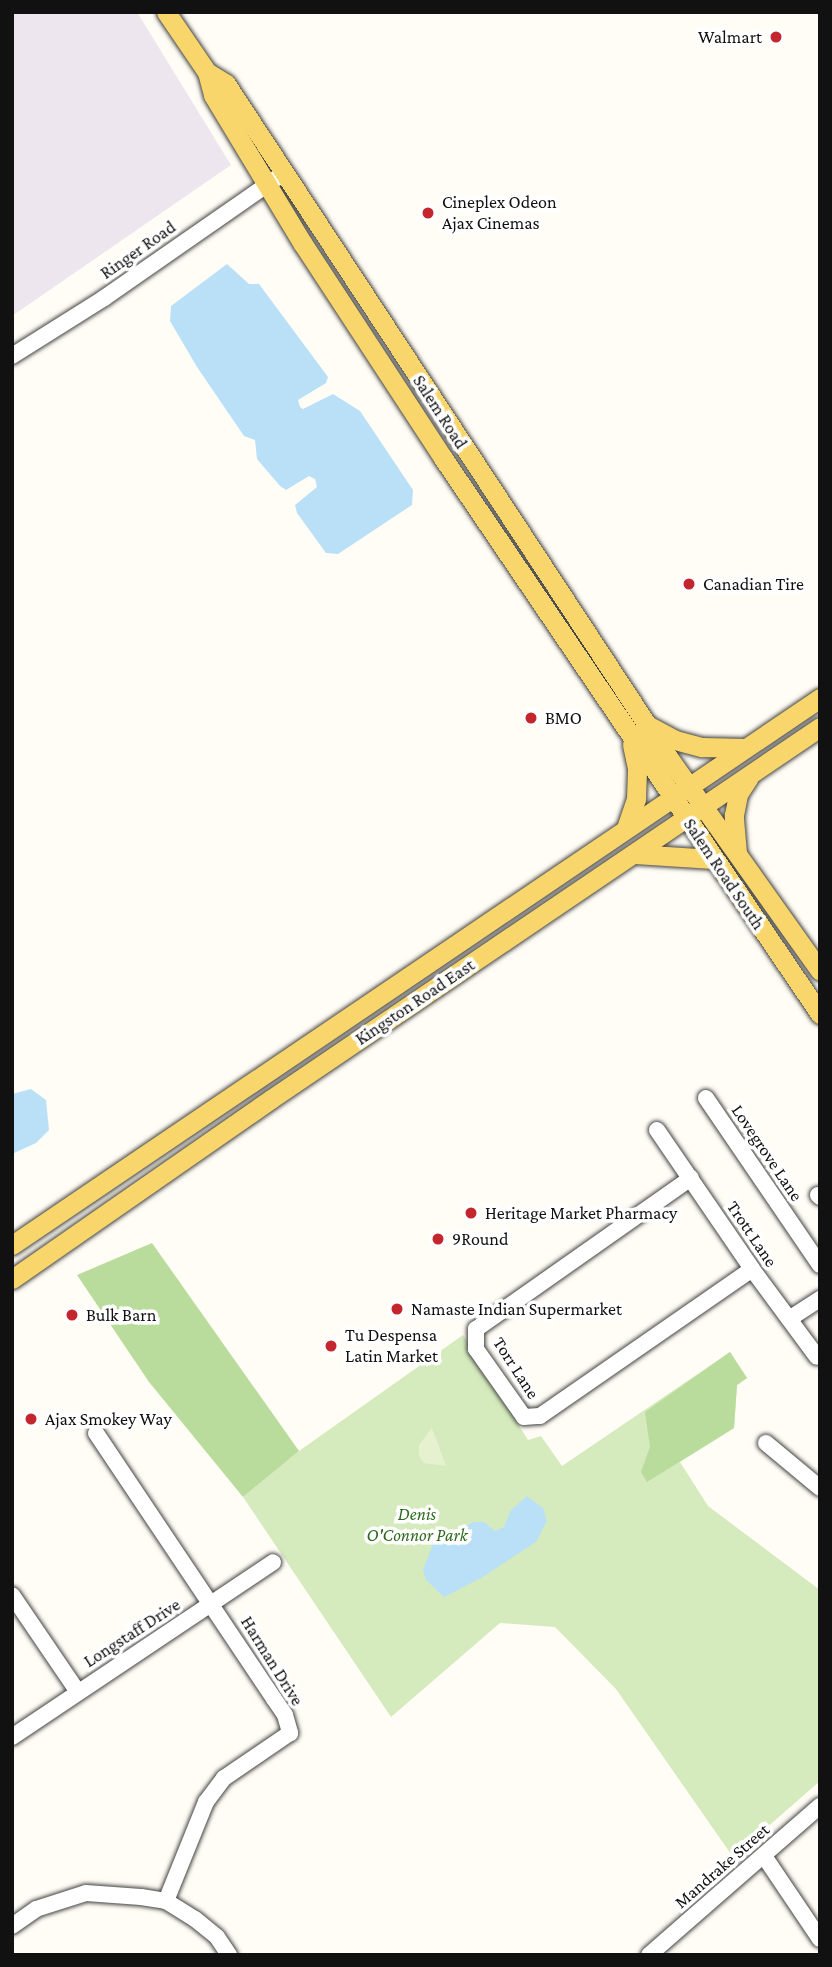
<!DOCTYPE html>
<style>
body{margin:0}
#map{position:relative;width:832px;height:1967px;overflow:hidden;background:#fffdf5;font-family:"Crimson Pro",serif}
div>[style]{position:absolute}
.industrial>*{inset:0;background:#eee6ef}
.green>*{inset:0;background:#d5ebbd}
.forest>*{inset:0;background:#b9dc9c}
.pitch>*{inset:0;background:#e6f2cf}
.water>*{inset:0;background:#b9e0f7}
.roads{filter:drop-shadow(0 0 2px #444) drop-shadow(0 0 2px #444)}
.minor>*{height:16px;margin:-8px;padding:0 8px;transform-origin:8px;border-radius:8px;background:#fff}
.major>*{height:19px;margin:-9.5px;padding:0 9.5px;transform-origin:9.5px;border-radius:9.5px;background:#f9d66b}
.dots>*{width:19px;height:19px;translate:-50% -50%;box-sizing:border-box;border:4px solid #fff;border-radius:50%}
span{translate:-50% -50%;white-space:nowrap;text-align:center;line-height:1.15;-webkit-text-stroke:7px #fff;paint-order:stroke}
.poi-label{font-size:18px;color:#111}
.right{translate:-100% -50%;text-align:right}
.left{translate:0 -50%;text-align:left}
.street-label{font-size:18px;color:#111}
.park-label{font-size:18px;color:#2f6b1f;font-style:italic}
.frame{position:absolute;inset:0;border:14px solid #111;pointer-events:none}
</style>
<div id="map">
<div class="industrial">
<div style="clip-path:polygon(12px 12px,137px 12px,231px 165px,12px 316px)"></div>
</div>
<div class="green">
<div style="clip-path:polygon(463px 1335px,528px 1440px,541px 1436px,562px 1466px,730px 1352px,747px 1378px,737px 1385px,734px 1428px,680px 1462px,708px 1506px,820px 1590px,820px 1781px,733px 1857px,616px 1689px,555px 1627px,500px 1623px,391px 1717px,243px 1497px,299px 1451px)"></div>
</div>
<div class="forest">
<div style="clip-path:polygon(152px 1243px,299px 1451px,243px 1497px,149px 1382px,77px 1275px)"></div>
<div style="clip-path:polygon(730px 1352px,747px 1378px,737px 1385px,734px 1428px,647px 1482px,641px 1472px,650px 1447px,645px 1412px)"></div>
</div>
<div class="pitch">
<div style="clip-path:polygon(432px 1428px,446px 1466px,424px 1463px,419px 1456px,419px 1445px)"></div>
</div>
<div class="water">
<div style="clip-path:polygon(227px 264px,249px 284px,259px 284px,328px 377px,326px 383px,298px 400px,300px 407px,303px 409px,333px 394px,360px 411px,413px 490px,412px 505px,338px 554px,326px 553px,297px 513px,295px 505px,317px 487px,315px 479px,309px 476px,286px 490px,280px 486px,257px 459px,255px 440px,244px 436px,197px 367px,170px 321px,171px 306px)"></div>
<div style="clip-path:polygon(31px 1089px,46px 1100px,49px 1130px,36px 1143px,12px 1154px,12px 1094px)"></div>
<div style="clip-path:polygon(527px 1496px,543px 1508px,547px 1521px,536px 1542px,481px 1578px,444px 1597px,426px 1580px,423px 1570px,433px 1544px,473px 1522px,484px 1522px,495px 1531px,504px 1527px,511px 1510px)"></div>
</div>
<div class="roads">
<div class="minor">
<div style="left:12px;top:356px;width:109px;rotate:-32.2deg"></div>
<div style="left:104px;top:298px;width:219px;rotate:-34.8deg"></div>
<div style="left:706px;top:1098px;width:202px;rotate:55.7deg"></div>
<div style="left:657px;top:1130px;width:168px;rotate:55.6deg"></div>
<div style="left:752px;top:1269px;width:109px;rotate:53.5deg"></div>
<div style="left:691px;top:1178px;width:263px;rotate:144.9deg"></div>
<div style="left:476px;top:1329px;width:20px;rotate:90deg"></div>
<div style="left:476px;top:1349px;width:83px;rotate:54.8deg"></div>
<div style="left:524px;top:1417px;width:16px;rotate:-4deg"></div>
<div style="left:540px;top:1416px;width:258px;rotate:-34.7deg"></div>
<div style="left:818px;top:1195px;width:3px;rotate:45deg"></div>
<div style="left:789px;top:1319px;width:37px;rotate:-33deg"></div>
<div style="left:96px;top:1433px;width:320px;rotate:56.2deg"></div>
<div style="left:274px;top:1699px;width:19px;rotate:55deg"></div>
<div style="left:285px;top:1715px;width:19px;rotate:74deg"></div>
<div style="left:290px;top:1733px;width:80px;rotate:145.7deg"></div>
<div style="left:224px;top:1778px;width:30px;rotate:127deg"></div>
<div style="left:206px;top:1802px;width:107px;rotate:112deg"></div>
<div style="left:766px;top:1443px;width:70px;rotate:39.8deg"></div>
<div style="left:12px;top:1595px;width:117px;rotate:55.8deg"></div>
<div style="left:12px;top:1737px;width:314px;rotate:-33.8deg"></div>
<div style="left:764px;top:1856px;width:100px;rotate:56deg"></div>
<div style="left:12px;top:1926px;width:29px;rotate:-35deg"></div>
<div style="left:36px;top:1909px;width:52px;rotate:-17.7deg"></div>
<div style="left:86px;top:1893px;width:55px;rotate:4.2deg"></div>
<div style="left:141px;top:1897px;width:25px;rotate:9deg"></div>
<div style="left:166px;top:1901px;width:34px;rotate:32deg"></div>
<div style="left:195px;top:1919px;width:28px;rotate:39deg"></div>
<div style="left:217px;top:1937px;width:22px;rotate:56deg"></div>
<div style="left:649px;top:1955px;width:227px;rotate:-41.1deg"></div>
</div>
<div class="major">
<div style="left:166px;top:12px;width:73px;rotate:55.7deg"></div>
<div style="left:207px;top:72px;width:24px;rotate:75deg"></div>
<div style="left:213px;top:95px;width:174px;rotate:58.9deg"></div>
<div style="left:303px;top:244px;width:256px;rotate:56.8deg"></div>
<div style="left:443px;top:458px;width:672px;rotate:55.86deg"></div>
<div style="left:207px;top:72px;width:22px;rotate:32deg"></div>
<div style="left:226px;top:84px;width:805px;rotate:56.7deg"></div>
<div style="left:668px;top:757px;width:262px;rotate:54.6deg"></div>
<div style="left:649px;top:726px;width:30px;rotate:28deg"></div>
<div style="left:675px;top:740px;width:28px;rotate:15deg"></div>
<div style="left:702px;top:747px;width:43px;rotate:1.3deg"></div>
<div style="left:626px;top:828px;width:31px;rotate:-71deg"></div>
<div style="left:636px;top:799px;width:31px;rotate:-88deg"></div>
<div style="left:637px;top:768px;width:24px;rotate:-102deg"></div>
<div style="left:737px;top:853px;width:38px;rotate:-95deg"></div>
<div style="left:734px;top:815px;width:21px;rotate:-79deg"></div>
<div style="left:738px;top:794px;width:20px;rotate:-57deg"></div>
<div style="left:635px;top:854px;width:78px;rotate:3.7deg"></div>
<div style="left:12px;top:1245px;width:976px;rotate:-34.1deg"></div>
<div style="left:12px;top:1279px;width:315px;rotate:-34.8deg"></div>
<div style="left:271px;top:1099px;width:663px;rotate:-34.12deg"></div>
</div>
</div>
<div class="dots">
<div style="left:776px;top:37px;background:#c4262e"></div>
<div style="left:428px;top:213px;background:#c4262e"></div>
<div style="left:689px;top:584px;background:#c4262e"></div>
<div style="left:531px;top:718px;background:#c4262e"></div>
<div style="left:471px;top:1213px;background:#c4262e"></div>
<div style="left:438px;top:1239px;background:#c4262e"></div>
<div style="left:397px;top:1309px;background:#c4262e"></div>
<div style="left:72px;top:1315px;background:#c4262e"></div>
<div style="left:331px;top:1346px;background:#c4262e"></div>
<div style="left:31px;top:1419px;background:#c4262e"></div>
</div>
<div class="poi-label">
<span class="right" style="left:762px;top:37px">Walmart</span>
<span class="left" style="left:442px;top:213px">Cineplex Odeon<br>Ajax Cinemas</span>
<span class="left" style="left:703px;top:584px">Canadian Tire</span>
<span class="left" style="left:545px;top:718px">BMO</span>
<span class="left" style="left:485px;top:1213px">Heritage Market Pharmacy</span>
<span class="left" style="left:452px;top:1239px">9Round</span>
<span class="left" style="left:411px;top:1309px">Namaste Indian Supermarket</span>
<span class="left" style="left:86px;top:1315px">Bulk Barn</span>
<span class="left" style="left:345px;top:1346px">Tu Despensa<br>Latin Market</span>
<span class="left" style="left:45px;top:1419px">Ajax Smokey Way</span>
</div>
<div class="street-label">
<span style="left:138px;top:250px;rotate:-35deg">Ringer Road</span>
<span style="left:440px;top:412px;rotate:57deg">Salem Road</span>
<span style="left:724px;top:874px;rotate:56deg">Salem Road South</span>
<span style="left:415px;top:1002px;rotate:-34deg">Kingston Road East</span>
<span style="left:767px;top:1153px;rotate:56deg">Lovegrove Lane</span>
<span style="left:752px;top:1234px;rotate:56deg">Trott Lane</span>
<span style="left:516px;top:1368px;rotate:57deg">Torr Lane</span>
<span style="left:132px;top:1633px;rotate:-33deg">Longstaff Drive</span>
<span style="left:272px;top:1661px;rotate:58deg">Harman Drive</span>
<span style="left:722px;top:1866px;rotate:-41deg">Mandrake Street</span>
</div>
<div class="park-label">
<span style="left:417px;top:1525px">Denis<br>O'Connor Park</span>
</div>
<div class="frame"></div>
</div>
